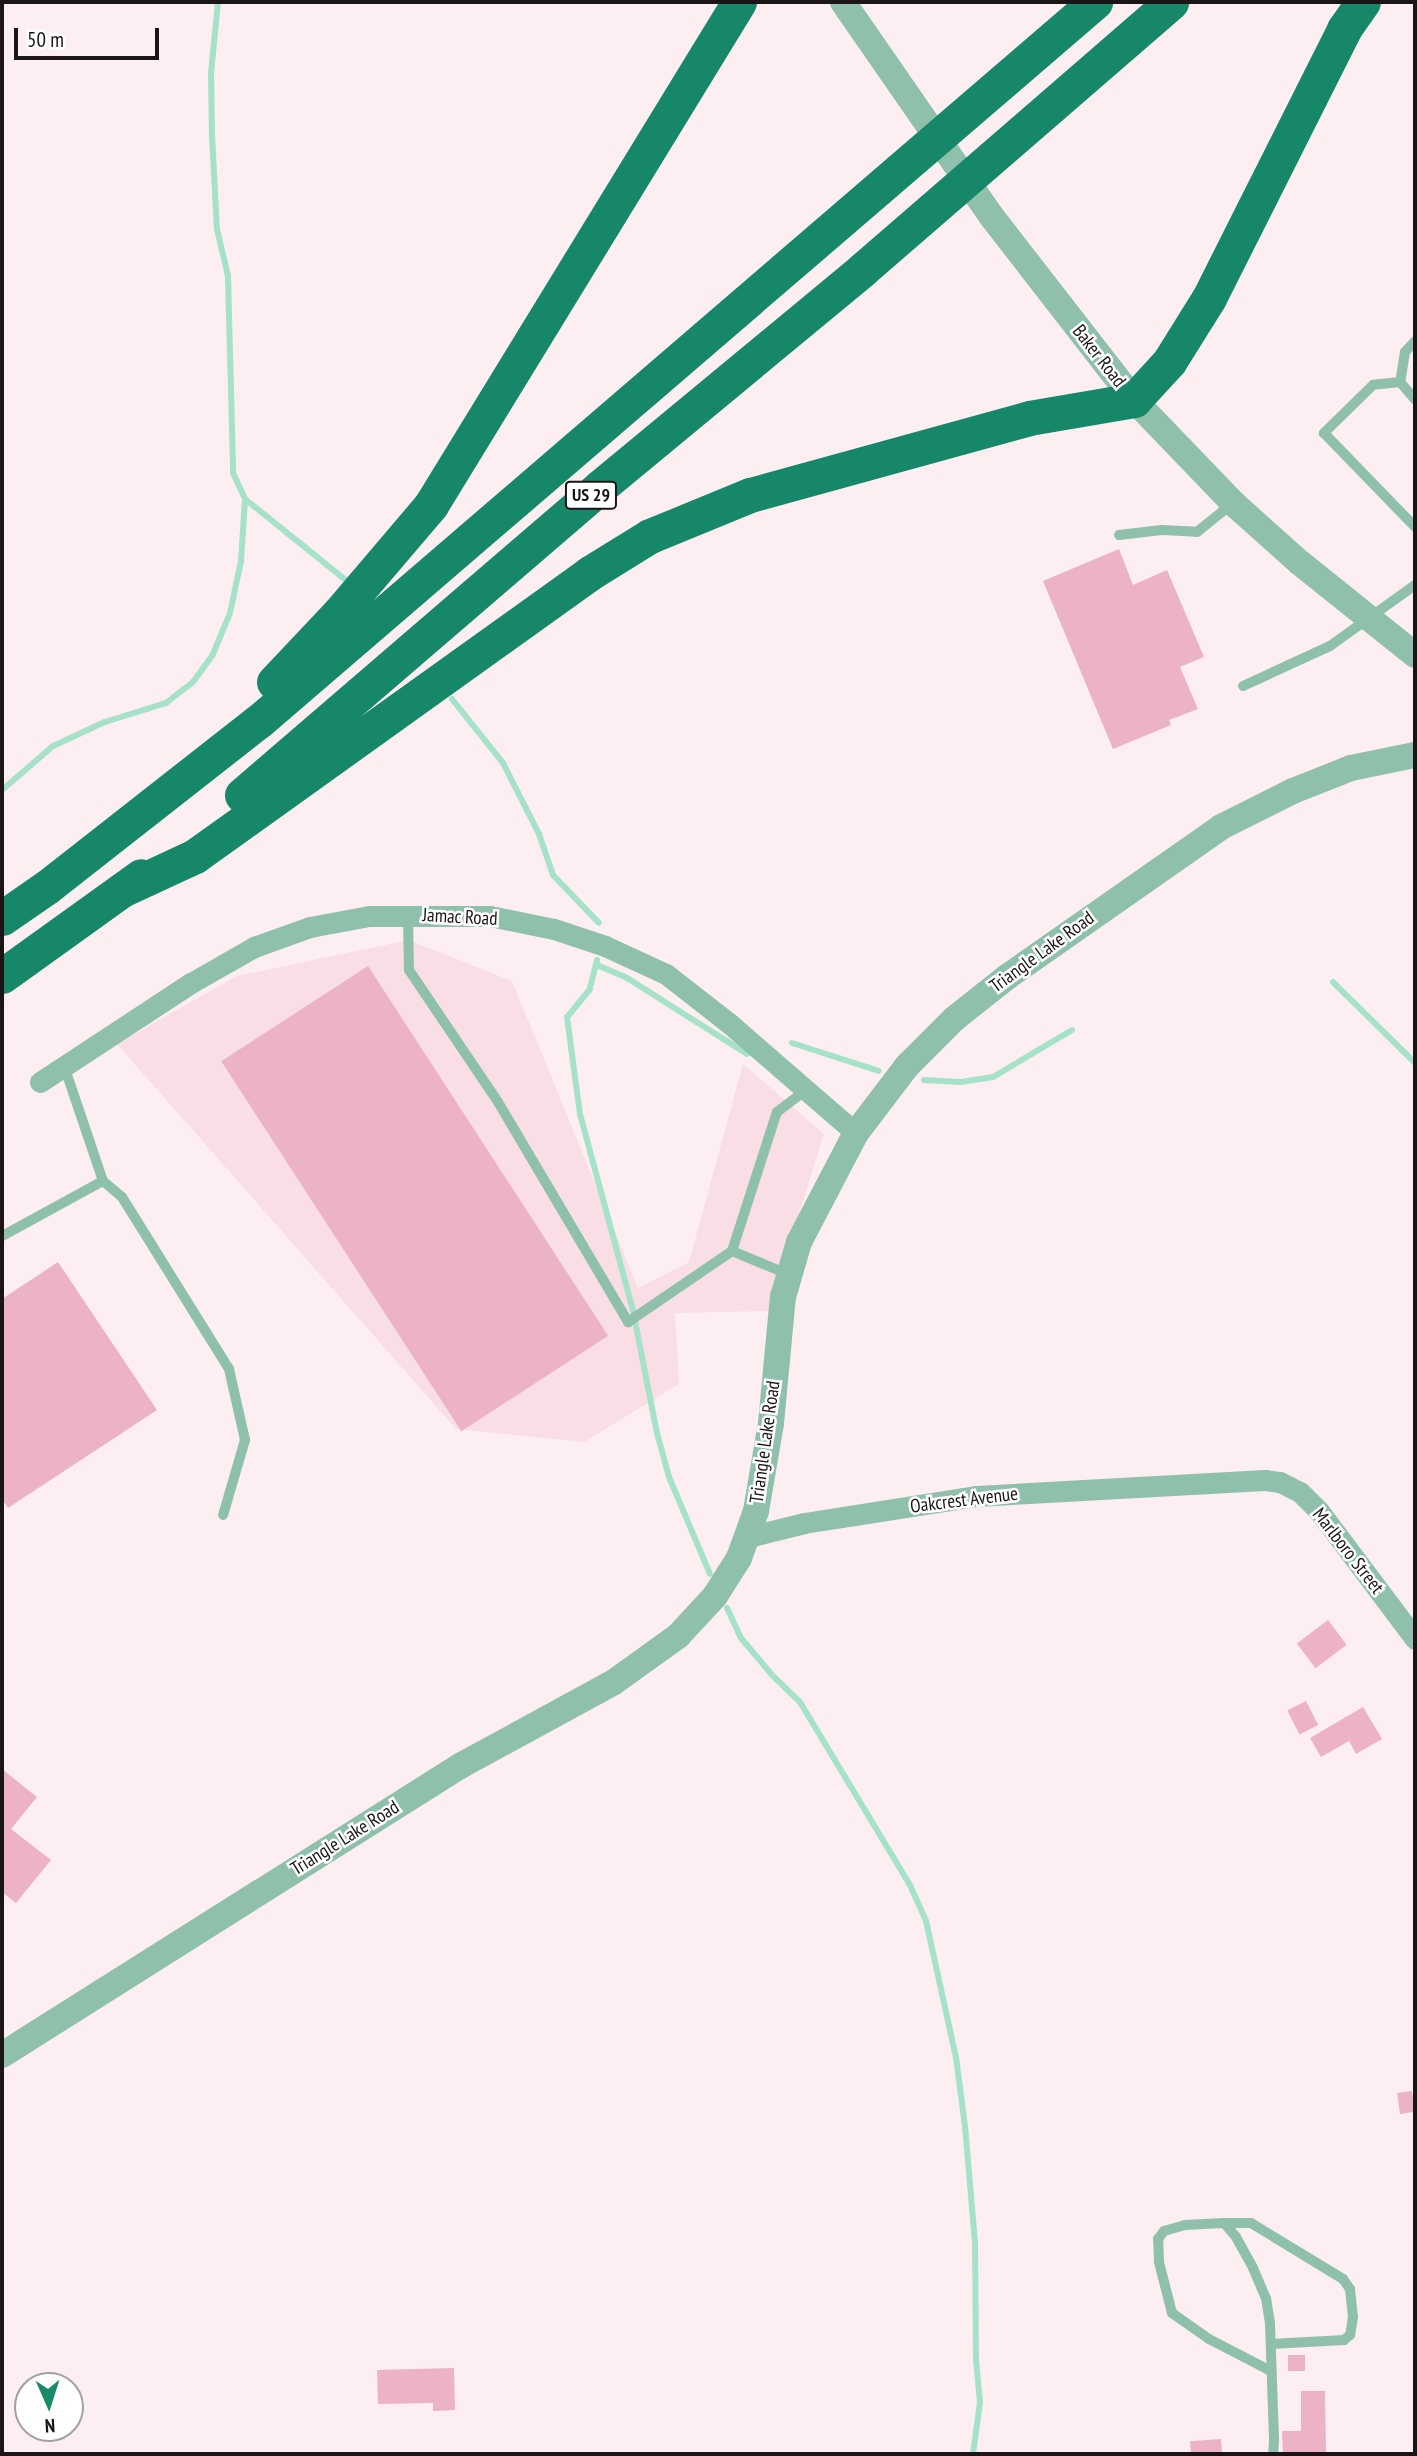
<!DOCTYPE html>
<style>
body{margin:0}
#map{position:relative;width:1417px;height:2456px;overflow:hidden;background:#fdeef2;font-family:"PT Sans Narrow",sans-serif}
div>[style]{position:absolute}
.built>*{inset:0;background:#f9dee6}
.stream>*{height:6px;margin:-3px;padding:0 3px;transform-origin:3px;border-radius:3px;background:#a6e2ca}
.building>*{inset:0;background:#ecb3c4;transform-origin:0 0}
.service>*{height:10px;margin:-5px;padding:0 5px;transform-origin:5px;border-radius:5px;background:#8fc0ac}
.minor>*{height:21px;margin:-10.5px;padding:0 10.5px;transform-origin:10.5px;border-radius:10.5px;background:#8fc0ac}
.tertiary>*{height:26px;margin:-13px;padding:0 13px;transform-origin:13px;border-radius:13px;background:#8fc0ac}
.trunk>*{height:35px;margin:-17.5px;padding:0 17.5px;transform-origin:17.5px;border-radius:17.5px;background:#168869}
span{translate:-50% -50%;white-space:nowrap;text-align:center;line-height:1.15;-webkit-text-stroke:5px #fff;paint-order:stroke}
.shield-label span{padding:2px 5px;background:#fff;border:2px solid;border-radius:5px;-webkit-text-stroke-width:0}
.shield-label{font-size:18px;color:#1c1517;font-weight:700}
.street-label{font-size:19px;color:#1c1517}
.frame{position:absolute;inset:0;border:4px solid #1c1517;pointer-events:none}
.north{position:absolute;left:14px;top:2372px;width:70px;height:70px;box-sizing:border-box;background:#fff;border:2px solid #a4a1a2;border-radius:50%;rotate:177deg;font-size:19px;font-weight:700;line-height:28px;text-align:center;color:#1c1517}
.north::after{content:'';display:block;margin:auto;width:24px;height:32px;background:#188a6a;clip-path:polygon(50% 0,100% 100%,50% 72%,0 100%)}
.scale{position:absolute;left:14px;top:28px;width:145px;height:32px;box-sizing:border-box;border:4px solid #1c1517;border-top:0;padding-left:9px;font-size:21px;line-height:24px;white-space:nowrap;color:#1c1517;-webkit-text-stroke:5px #fff;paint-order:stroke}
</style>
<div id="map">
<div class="built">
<div style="clip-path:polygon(409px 940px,512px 981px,638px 1288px,689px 1262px,743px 1064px,824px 1134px,769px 1311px,675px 1313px,679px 1384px,584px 1442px,456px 1429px,117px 1044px,237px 976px)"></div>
</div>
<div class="stream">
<div style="left:218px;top:2px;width:71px;rotate:95.6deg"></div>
<div style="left:211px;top:73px;width:62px;rotate:89.1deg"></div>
<div style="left:212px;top:135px;width:94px;rotate:87deg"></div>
<div style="left:217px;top:229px;width:48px;rotate:76.8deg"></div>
<div style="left:228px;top:276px;width:197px;rotate:88.5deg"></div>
<div style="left:233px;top:473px;width:29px;rotate:65deg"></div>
<div style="left:245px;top:499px;width:131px;rotate:38.8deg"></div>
<div style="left:452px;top:699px;width:82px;rotate:51.4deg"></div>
<div style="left:503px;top:763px;width:80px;rotate:63.1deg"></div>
<div style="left:539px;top:834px;width:43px;rotate:71.1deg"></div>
<div style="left:553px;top:875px;width:66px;rotate:46.2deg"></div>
<div style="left:2px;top:790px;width:67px;rotate:-40.8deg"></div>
<div style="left:53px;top:746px;width:57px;rotate:-24.8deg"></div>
<div style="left:105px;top:722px;width:64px;rotate:-17.3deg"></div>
<div style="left:166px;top:703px;width:34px;rotate:-38deg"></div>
<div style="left:193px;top:682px;width:34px;rotate:-54deg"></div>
<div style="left:213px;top:654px;width:44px;rotate:-67.5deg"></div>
<div style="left:230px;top:613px;width:53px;rotate:-78.1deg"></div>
<div style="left:241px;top:561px;width:62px;rotate:-86.3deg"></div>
<div style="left:597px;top:960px;width:30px;rotate:104deg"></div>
<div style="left:590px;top:989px;width:36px;rotate:129deg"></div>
<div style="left:567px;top:1017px;width:98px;rotate:82.4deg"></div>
<div style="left:580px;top:1114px;width:204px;rotate:74.9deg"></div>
<div style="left:633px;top:1311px;width:124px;rotate:78.9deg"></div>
<div style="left:657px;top:1433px;width:46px;rotate:74.7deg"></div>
<div style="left:669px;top:1477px;width:105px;rotate:67.1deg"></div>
<div style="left:597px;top:965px;width:33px;rotate:23deg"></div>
<div style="left:627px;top:978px;width:142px;rotate:32.3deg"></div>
<div style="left:1333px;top:982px;width:115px;rotate:44.6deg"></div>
<div style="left:792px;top:1043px;width:91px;rotate:17.8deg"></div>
<div style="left:924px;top:1080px;width:37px;rotate:3deg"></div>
<div style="left:961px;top:1082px;width:32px;rotate:-9deg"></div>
<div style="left:993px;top:1077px;width:92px;rotate:-30.7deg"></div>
<div style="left:727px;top:1608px;width:33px;rotate:65deg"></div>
<div style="left:741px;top:1638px;width:48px;rotate:50deg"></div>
<div style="left:772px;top:1675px;width:39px;rotate:44deg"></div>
<div style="left:800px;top:1702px;width:214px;rotate:59deg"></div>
<div style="left:910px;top:1885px;width:39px;rotate:66deg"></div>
<div style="left:926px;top:1921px;width:139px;rotate:77.6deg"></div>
<div style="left:956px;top:2057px;width:70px;rotate:82.6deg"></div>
<div style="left:965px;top:2126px;width:116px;rotate:85.1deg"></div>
<div style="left:975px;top:2242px;width:118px;rotate:89.5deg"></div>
<div style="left:976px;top:2360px;width:42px;rotate:84.6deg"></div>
<div style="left:980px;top:2402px;width:52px;rotate:97.7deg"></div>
</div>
<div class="building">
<div style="clip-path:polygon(1119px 549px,1133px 585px,1167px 570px,1204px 657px,1180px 667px,1198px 709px,1169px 720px,1171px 725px,1113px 749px,1043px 581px)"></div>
<div style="left:368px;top:966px;width:441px;height:175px;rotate:57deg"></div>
<div style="clip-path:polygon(58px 1262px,157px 1410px,8px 1508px,2px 1499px,2px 1299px)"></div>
<div style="left:1328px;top:1620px;width:31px;height:39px;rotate:53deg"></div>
<div style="left:1306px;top:1701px;width:27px;height:21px;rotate:63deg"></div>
<div style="clip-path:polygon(1363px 1707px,1382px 1739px,1356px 1754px,1349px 1741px,1321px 1757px,1310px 1738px)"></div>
<div style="clip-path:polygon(2px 1769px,37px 1797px,11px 1829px,51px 1860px,16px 1903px,2px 1892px)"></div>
<div style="left:1412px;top:2091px;width:21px;height:15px;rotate:82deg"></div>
<div style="left:1305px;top:2355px;width:16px;height:17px;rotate:90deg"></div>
<div style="clip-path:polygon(454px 2368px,455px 2410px,433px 2411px,433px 2403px,378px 2404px,377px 2370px)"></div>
<div style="clip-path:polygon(1301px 2391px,1325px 2391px,1326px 2454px,1283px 2454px,1282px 2431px,1301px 2431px)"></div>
<div style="left:1221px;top:2439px;width:15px;height:31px;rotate:86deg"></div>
</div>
<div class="service">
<div style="left:1415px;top:341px;width:15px;rotate:132deg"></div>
<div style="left:1405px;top:352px;width:30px;rotate:99deg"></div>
<div style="left:1400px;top:382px;width:23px;rotate:49deg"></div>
<div style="left:1400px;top:382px;width:27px;rotate:174deg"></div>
<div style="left:1373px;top:385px;width:69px;rotate:135.6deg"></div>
<div style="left:1324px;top:433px;width:131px;rotate:45.9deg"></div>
<div style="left:1119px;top:535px;width:43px;rotate:-6.6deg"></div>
<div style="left:1162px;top:530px;width:35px;rotate:3deg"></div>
<div style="left:1197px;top:532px;width:46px;rotate:-38.9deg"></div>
<div style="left:1243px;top:686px;width:96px;rotate:-24.7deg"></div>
<div style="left:1330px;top:646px;width:105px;rotate:-35.7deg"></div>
<div style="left:408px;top:915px;width:55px;rotate:89deg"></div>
<div style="left:409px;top:970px;width:159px;rotate:56deg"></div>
<div style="left:498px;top:1102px;width:256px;rotate:59.4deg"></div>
<div style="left:628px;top:1322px;width:126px;rotate:-34.3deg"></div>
<div style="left:103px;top:1181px;width:25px;rotate:40deg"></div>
<div style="left:122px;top:1197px;width:203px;rotate:58.1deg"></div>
<div style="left:229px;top:1369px;width:73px;rotate:77.3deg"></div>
<div style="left:245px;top:1440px;width:78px;rotate:106.3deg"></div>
<div style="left:2px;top:1236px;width:115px;rotate:-28.6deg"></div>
<div style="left:103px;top:1181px;width:121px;rotate:-108.7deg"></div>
<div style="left:790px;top:1275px;width:63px;rotate:-157.5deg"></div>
<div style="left:732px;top:1251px;width:146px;rotate:-72.1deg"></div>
<div style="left:777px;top:1112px;width:36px;rotate:-37deg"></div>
<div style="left:1224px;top:2223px;width:27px"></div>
<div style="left:1251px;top:2223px;width:108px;rotate:31.3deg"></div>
<div style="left:1343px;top:2279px;width:12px;rotate:55deg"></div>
<div style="left:1350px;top:2289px;width:28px;rotate:84deg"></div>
<div style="left:1353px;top:2317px;width:18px;rotate:99deg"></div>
<div style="left:1350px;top:2335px;width:8px;rotate:140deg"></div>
<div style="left:1344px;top:2340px;width:73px;rotate:176.9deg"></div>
<div style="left:1271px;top:2371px;width:70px;rotate:-152.7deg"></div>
<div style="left:1209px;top:2339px;width:45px;rotate:-144.9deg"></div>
<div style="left:1172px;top:2313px;width:53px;rotate:-104.3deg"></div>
<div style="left:1159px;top:2262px;width:23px;rotate:-92deg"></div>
<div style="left:1158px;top:2239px;width:10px;rotate:-53deg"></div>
<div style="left:1164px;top:2231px;width:22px;rotate:-16deg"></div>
<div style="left:1185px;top:2225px;width:39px;rotate:-3deg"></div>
<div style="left:1224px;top:2223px;width:18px;rotate:49deg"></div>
<div style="left:1236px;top:2237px;width:35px;rotate:61deg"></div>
<div style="left:1253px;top:2268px;width:33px;rotate:67deg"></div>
<div style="left:1266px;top:2298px;width:26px;rotate:81deg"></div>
<div style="left:1270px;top:2324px;width:117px;rotate:88deg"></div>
<div style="left:1274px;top:2441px;width:13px;rotate:94deg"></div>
</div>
<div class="minor">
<div style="left:40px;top:1082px;width:181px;rotate:-33.3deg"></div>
<div style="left:191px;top:983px;width:73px;rotate:-29.7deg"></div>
<div style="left:254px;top:947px;width:59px;rotate:-19.7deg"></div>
<div style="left:310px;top:927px;width:60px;rotate:-10.6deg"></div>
<div style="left:369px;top:916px;width:121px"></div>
<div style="left:490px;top:916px;width:65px;rotate:11.5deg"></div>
<div style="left:554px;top:929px;width:54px;rotate:18.4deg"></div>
<div style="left:605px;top:946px;width:67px;rotate:24.7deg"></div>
<div style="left:666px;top:974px;width:81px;rotate:38deg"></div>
<div style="left:730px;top:1024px;width:167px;rotate:40.9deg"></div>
<div style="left:748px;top:1537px;width:58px;rotate:-14deg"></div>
<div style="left:804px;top:1523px;width:175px;rotate:-8.9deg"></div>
<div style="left:977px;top:1496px;width:288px;rotate:-3.2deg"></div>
<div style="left:1265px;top:1480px;width:15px;rotate:8deg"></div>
<div style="left:1280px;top:1482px;width:22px;rotate:27deg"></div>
<div style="left:1300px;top:1492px;width:27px;rotate:45deg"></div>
<div style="left:1319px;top:1511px;width:160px;rotate:53.1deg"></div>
</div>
<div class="tertiary">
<div style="left:843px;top:2px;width:262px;rotate:55.3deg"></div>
<div style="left:992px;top:217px;width:232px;rotate:52.2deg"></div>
<div style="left:1134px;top:400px;width:143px;rotate:46.1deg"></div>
<div style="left:1233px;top:503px;width:89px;rotate:41.8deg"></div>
<div style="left:1299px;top:562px;width:149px;rotate:38.7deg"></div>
<div style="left:2px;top:2055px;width:542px;rotate:-32.25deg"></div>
<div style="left:460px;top:1766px;width:175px;rotate:-28.6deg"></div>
<div style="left:614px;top:1682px;width:79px;rotate:-35.7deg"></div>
<div style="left:678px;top:1636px;width:54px;rotate:-47.2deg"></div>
<div style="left:715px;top:1596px;width:45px;rotate:-57.7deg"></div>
<div style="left:739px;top:1558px;width:50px;rotate:-70.1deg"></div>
<div style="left:756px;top:1511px;width:89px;rotate:-80.3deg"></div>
<div style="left:771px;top:1423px;width:127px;rotate:-84.6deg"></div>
<div style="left:783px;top:1297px;width:57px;rotate:-73.8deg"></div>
<div style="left:799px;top:1242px;width:123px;rotate:-62.4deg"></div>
<div style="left:856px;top:1133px;width:84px;rotate:-52.7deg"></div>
<div style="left:907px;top:1066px;width:66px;rotate:-45deg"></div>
<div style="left:954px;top:1019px;width:68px;rotate:-38.4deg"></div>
<div style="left:1007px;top:977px;width:261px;rotate:-35deg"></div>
<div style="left:1221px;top:827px;width:80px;rotate:-26.6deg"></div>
<div style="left:1293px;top:791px;width:62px;rotate:-21.6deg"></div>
<div style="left:1351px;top:768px;width:65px;rotate:-11.5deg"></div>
</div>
<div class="trunk">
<div style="left:274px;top:682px;width:96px;rotate:-46.7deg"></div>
<div style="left:340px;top:612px;width:140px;rotate:-49.6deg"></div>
<div style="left:431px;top:505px;width:590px;rotate:-58.52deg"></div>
<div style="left:242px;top:795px;width:472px;rotate:-40.7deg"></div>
<div style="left:600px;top:487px;width:340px;rotate:-39.6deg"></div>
<div style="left:862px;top:270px;width:409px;rotate:-40.9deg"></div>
<div style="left:122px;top:890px;width:81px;rotate:-25deg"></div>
<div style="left:195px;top:856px;width:486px;rotate:-35.6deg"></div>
<div style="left:590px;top:573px;width:70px;rotate:-31.7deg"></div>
<div style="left:650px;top:536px;width:108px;rotate:-22.3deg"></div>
<div style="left:750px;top:495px;width:289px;rotate:-15.4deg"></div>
<div style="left:1029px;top:418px;width:107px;rotate:-9.7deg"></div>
<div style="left:1134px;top:400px;width:52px;rotate:-47.4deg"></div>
<div style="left:1169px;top:362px;width:75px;rotate:-58deg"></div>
<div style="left:1209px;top:298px;width:301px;rotate:-63.3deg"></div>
<div style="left:1344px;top:29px;width:33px;rotate:-55deg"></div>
<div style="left:2px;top:918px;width:55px;rotate:-34.6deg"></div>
<div style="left:47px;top:887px;width:269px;rotate:-38.1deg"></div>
<div style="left:259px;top:721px;width:1103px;rotate:-40.7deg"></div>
<div style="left:2px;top:976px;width:171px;rotate:-35.7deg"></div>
</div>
<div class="shield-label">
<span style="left:591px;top:495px">US 29</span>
</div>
<div class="street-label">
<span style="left:1099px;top:356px;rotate:52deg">Baker Road</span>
<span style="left:460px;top:917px;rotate:3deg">Jamac Road</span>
<span style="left:1042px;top:952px;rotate:-36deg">Triangle Lake Road</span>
<span style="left:765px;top:1442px;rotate:-82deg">Triangle Lake Road</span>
<span style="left:964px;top:1500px;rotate:-7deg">Oakcrest Avenue</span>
<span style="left:1348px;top:1551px;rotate:52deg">Marlboro Street</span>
<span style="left:345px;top:1838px;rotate:-32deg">Triangle Lake Road</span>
</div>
<div class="frame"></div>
<div class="north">N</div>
<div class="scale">50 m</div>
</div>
